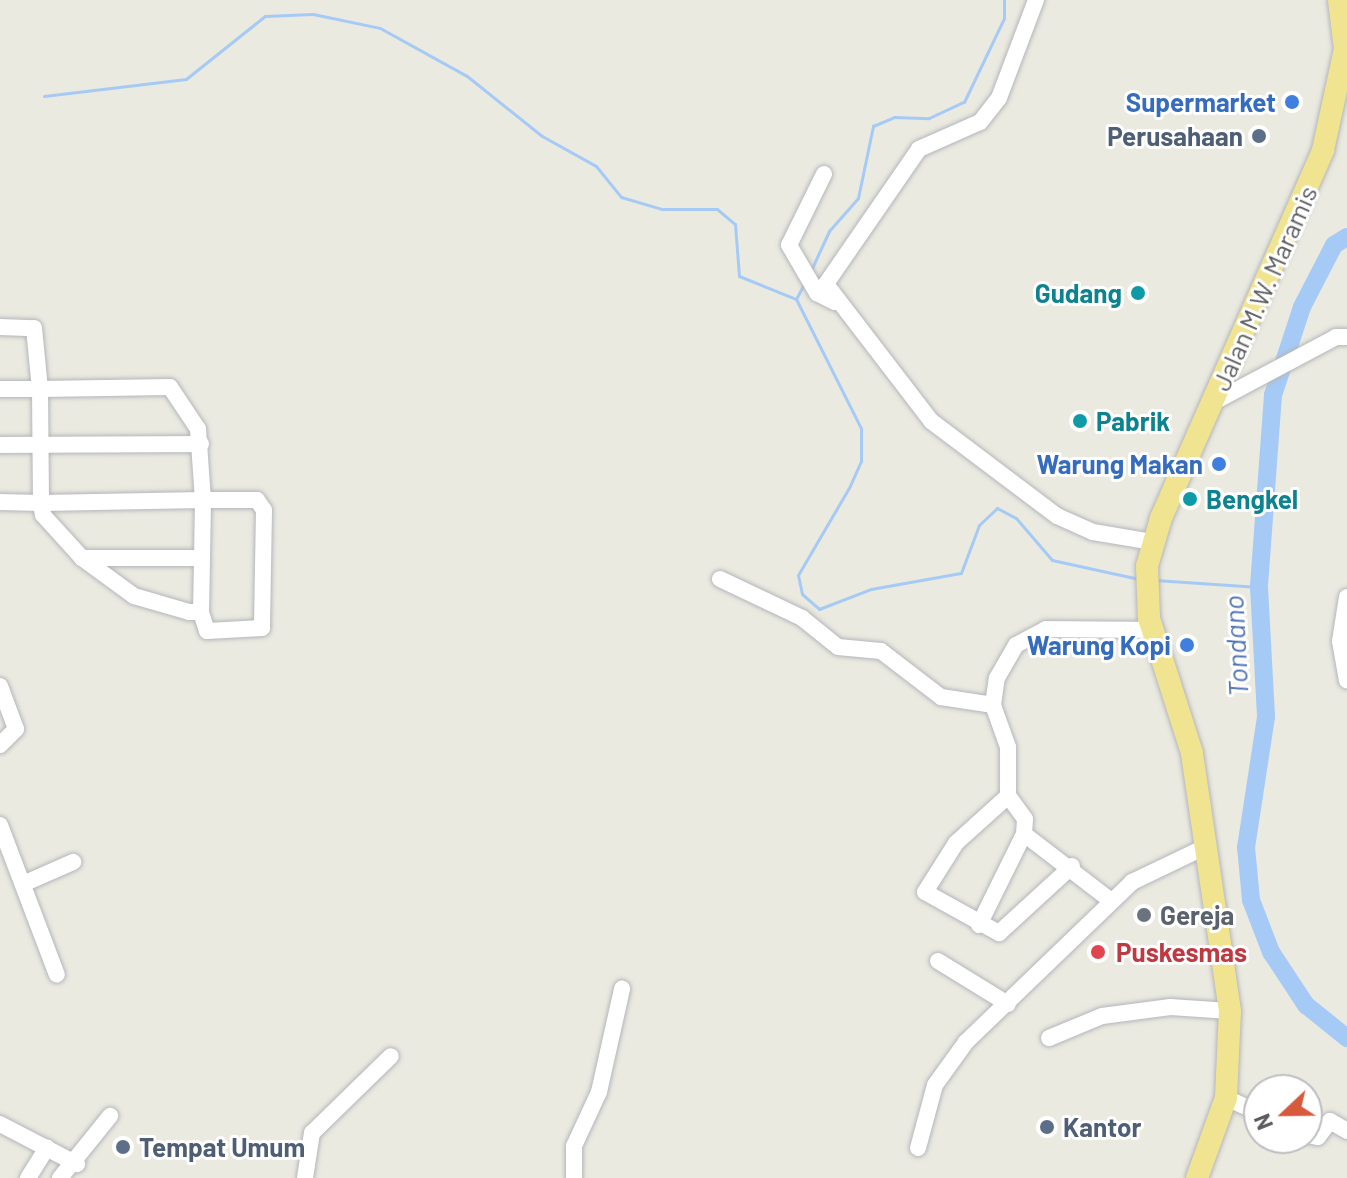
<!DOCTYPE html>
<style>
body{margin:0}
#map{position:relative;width:1347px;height:1178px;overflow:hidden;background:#ebeae1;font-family:Barlow,sans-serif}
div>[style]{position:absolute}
.stream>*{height:3px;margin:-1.5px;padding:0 1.5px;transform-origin:1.5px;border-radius:1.5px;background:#a6caf6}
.river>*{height:18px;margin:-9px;padding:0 9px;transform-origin:9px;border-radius:9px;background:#a6caf6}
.roads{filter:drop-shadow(0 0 2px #b4b6ba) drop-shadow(0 0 2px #b4b6ba)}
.minor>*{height:16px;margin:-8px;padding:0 8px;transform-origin:8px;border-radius:8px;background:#fff}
.highway>*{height:22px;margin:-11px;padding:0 11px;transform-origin:11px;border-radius:11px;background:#f1e491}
.dots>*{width:22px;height:22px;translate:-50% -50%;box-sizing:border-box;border:4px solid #fff;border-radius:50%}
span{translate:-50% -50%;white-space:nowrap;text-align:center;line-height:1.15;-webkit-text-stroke:6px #fff;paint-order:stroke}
.shop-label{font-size:26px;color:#366cbe;font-weight:700}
.right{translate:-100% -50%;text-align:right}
.service-label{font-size:26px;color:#4e5e75;font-weight:700}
.left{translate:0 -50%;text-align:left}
.street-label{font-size:26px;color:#5a5c60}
.culture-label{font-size:26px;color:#0d838f;font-weight:700}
.worship-label{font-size:26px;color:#5b616d;font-weight:700}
.health-label{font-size:26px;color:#be3a42;font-weight:700}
.water-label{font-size:28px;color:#4d73b5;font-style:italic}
.north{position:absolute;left:1243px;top:1074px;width:80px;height:80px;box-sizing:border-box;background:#fff;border:2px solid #bdbebf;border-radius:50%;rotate:248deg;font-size:22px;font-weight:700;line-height:32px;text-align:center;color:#5a5c60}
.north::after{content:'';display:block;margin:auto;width:28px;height:36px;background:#d65a3b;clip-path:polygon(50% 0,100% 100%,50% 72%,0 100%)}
</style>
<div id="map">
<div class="stream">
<div style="left:44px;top:96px;width:143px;rotate:-6.8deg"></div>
<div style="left:186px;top:79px;width:101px;rotate:-38.6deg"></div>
<div style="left:265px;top:16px;width:48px;rotate:-2.4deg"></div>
<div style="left:313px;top:14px;width:68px;rotate:11.8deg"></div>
<div style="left:380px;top:28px;width:99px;rotate:28.9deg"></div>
<div style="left:467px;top:76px;width:96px;rotate:38.7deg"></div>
<div style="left:542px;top:136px;width:62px;rotate:29.1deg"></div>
<div style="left:596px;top:166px;width:40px;rotate:51deg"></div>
<div style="left:621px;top:197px;width:43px;rotate:16.3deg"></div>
<div style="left:662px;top:209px;width:55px"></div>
<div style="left:717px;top:209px;width:23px;rotate:40deg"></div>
<div style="left:735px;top:224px;width:52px;rotate:85.6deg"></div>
<div style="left:739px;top:276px;width:61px;rotate:22deg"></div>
<div style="left:796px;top:299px;width:144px;rotate:63.3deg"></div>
<div style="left:861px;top:428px;width:33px;rotate:90deg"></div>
<div style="left:861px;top:461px;width:27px;rotate:114deg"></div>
<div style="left:850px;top:486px;width:103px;rotate:120.3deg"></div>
<div style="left:798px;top:575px;width:19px;rotate:78deg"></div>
<div style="left:802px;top:594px;width:23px;rotate:41deg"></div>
<div style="left:819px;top:609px;width:56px;rotate:-21deg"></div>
<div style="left:871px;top:589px;width:91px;rotate:-10.1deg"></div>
<div style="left:961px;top:573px;width:51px;rotate:-69.4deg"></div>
<div style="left:979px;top:525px;width:25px;rotate:-43deg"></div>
<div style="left:997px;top:508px;width:21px;rotate:28deg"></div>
<div style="left:1016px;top:518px;width:55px;rotate:49.4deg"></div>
<div style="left:1052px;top:560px;width:89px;rotate:12.3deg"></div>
<div style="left:812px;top:268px;width:41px;rotate:-65.3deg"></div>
<div style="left:829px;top:231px;width:44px;rotate:-48.7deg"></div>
<div style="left:858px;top:198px;width:74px;rotate:-78.2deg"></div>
<div style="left:873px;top:126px;width:23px;rotate:-23deg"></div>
<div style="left:894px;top:117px;width:35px;rotate:2deg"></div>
<div style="left:929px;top:118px;width:38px;rotate:-25deg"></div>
<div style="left:964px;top:102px;width:93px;rotate:-64.5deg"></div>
<div style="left:1004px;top:18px;width:18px;rotate:-90deg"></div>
<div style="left:796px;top:299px;width:19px;rotate:-62deg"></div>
<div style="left:1155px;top:580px;width:104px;rotate:3.9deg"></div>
</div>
<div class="river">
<div style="left:1347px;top:237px;width:15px;rotate:148deg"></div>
<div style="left:1334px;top:245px;width:70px;rotate:117.3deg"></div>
<div style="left:1302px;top:307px;width:93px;rotate:108.2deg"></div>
<div style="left:1273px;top:395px;width:193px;rotate:94.2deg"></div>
<div style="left:1259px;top:587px;width:130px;rotate:86.9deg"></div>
<div style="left:1266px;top:717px;width:132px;rotate:98.7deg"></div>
<div style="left:1246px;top:847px;width:53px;rotate:84.6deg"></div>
<div style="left:1251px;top:900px;width:56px;rotate:69deg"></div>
<div style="left:1271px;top:952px;width:64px;rotate:56.6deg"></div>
<div style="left:1306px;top:1005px;width:53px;rotate:38.8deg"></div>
</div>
<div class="roads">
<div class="minor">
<div style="left:1036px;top:0;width:105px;rotate:110.7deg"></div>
<div style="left:999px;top:98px;width:31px;rotate:128deg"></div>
<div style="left:980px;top:122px;width:67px;rotate:156.1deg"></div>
<div style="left:919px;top:149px;width:164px;rotate:124.6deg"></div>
<div style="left:826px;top:284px;width:173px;rotate:52.5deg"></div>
<div style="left:931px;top:421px;width:158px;rotate:37deg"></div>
<div style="left:1057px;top:516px;width:39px;rotate:24deg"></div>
<div style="left:1093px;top:532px;width:61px;rotate:9.5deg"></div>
<div style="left:824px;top:174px;width:79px;rotate:116.2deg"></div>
<div style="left:789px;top:245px;width:56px;rotate:59.7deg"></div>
<div style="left:817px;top:293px;width:20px;rotate:27deg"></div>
<div style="left:0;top:327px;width:34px;rotate:2deg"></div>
<div style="left:34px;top:328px;width:61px;rotate:84.4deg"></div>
<div style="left:40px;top:389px;width:40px;rotate:180deg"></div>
<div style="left:1214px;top:402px;width:138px;rotate:-28deg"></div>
<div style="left:1336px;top:337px;width:11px"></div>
<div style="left:0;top:445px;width:201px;rotate:-0.3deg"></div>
<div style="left:0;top:502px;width:41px;rotate:1.4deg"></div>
<div style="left:41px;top:503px;width:114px;rotate:-90.5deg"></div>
<div style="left:40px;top:389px;width:130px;rotate:-0.9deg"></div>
<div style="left:170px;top:387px;width:50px;rotate:56.3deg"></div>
<div style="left:198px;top:429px;width:71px;rotate:86deg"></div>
<div style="left:203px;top:500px;width:162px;rotate:178.9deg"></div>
<div style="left:41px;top:503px;width:12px;rotate:81deg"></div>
<div style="left:43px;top:515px;width:58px;rotate:47.8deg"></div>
<div style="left:82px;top:558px;width:120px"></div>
<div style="left:202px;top:558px;width:58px;rotate:-89deg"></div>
<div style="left:203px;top:500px;width:54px"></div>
<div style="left:257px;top:500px;width:12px;rotate:55deg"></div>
<div style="left:264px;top:510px;width:118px;rotate:91deg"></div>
<div style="left:262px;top:628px;width:55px;rotate:176.9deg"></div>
<div style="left:207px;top:631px;width:20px;rotate:-108deg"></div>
<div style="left:82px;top:558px;width:64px;rotate:36.2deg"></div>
<div style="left:134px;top:596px;width:57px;rotate:16.2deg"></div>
<div style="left:189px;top:612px;width:12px"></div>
<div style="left:201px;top:612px;width:54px;rotate:-88.9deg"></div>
<div style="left:720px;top:579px;width:91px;rotate:25.4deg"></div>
<div style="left:802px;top:618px;width:46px;rotate:38.9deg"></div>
<div style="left:838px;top:647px;width:43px;rotate:5.3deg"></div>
<div style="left:881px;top:651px;width:76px;rotate:37.5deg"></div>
<div style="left:941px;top:697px;width:53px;rotate:8.7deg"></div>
<div style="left:1347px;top:597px;width:45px;rotate:99deg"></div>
<div style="left:1340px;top:641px;width:40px;rotate:80deg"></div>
<div style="left:0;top:686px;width:46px;rotate:69.6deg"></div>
<div style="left:16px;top:729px;width:23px;rotate:135deg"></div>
<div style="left:1008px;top:796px;width:70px;rotate:137.9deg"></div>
<div style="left:956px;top:843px;width:58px;rotate:122.3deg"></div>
<div style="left:925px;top:892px;width:85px;rotate:29deg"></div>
<div style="left:999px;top:933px;width:99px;rotate:-42.5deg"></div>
<div style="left:0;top:825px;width:160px;rotate:69.2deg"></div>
<div style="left:23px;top:884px;width:55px;rotate:-23.7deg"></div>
<div style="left:1110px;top:900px;width:108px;rotate:-142.5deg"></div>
<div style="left:1024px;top:834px;width:15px;rotate:-86deg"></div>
<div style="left:1025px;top:819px;width:29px;rotate:-126deg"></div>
<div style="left:1008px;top:796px;width:49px;rotate:-90deg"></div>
<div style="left:1008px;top:747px;width:45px;rotate:-109.7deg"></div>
<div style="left:993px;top:705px;width:27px;rotate:-82deg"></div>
<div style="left:997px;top:678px;width:38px;rotate:-60deg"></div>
<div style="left:1016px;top:645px;width:34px;rotate:-28deg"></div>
<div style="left:1046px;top:629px;width:107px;rotate:0.5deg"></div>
<div style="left:979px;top:925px;width:102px;rotate:-63.7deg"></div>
<div style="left:938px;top:961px;width:82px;rotate:31.6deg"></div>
<div style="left:1049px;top:1038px;width:57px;rotate:-22.5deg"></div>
<div style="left:1102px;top:1016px;width:69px;rotate:-7.5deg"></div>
<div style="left:1170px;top:1007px;width:60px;rotate:3.8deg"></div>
<div style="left:1226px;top:1098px;width:36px;rotate:24deg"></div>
<div style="left:0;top:1124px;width:87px;rotate:27.5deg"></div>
<div style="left:1307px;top:1135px;width:11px;rotate:10deg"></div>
<div style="left:1318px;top:1137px;width:20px;rotate:-53deg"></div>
<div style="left:1330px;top:1121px;width:20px;rotate:30deg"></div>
<div style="left:918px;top:1148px;width:65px;rotate:-74.9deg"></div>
<div style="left:935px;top:1085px;width:53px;rotate:-54.2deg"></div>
<div style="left:966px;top:1042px;width:231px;rotate:-43.9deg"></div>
<div style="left:1132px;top:882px;width:79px;rotate:-25.6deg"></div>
<div style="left:28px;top:1178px;width:36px;rotate:-58deg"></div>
<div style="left:60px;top:1178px;width:80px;rotate:-51.1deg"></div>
<div style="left:305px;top:1178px;width:46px;rotate:-81.2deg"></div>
<div style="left:312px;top:1133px;width:110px;rotate:-44.3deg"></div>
<div style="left:574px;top:1178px;width:32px;rotate:-90deg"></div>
<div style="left:574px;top:1146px;width:60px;rotate:-65.2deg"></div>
<div style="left:599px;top:1092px;width:106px;rotate:-77.4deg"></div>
</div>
<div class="highway">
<div style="left:1197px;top:1178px;width:85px;rotate:-70.1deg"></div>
<div style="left:1226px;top:1098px;width:87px;rotate:-87.4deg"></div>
<div style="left:1230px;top:1011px;width:261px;rotate:-98.4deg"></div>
<div style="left:1192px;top:753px;width:142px;rotate:-107.7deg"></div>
<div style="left:1149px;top:618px;width:52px;rotate:-92.2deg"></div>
<div style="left:1147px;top:566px;width:50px;rotate:-73.7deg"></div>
<div style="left:1161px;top:518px;width:402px;rotate:-66.2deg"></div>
<div style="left:1323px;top:150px;width:103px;rotate:-77.7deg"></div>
<div style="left:1345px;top:49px;width:49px;rotate:-97deg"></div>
</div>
</div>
<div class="dots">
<div style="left:1292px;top:102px;background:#3f7fe0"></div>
<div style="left:1259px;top:136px;background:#5c6f8a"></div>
<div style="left:1138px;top:293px;background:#0f9aa8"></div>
<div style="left:1080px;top:421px;background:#0f9aa8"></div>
<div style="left:1219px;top:464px;background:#3f7fe0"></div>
<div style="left:1190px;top:499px;background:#0f9aa8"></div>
<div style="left:1187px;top:645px;background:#3f7fe0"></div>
<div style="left:1144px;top:915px;background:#6b7280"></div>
<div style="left:1098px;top:952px;background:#e0444e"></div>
<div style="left:1047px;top:1127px;background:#5c6f8a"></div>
<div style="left:123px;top:1147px;background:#5c6f8a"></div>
</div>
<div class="shop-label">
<span class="right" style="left:1276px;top:102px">Supermarket</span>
<span class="right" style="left:1203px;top:464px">Warung Makan</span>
<span class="right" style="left:1171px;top:645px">Warung Kopi</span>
</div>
<div class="service-label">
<span class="right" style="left:1243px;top:136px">Perusahaan</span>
<span class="left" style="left:1063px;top:1127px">Kantor</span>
<span class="left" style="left:139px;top:1147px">Tempat Umum</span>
</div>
<div class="street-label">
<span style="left:1264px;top:288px;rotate:-66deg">Jalan M.W. Maramis</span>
</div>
<div class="culture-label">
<span class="right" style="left:1122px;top:293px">Gudang</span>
<span class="left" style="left:1096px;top:421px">Pabrik</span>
<span class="left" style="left:1206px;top:499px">Bengkel</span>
</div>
<div class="worship-label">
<span class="left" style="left:1160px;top:915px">Gereja</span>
</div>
<div class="health-label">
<span class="left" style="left:1116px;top:952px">Puskesmas</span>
</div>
<div class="water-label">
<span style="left:1235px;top:646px;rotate:-93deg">Tondano</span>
</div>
<div class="north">N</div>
</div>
